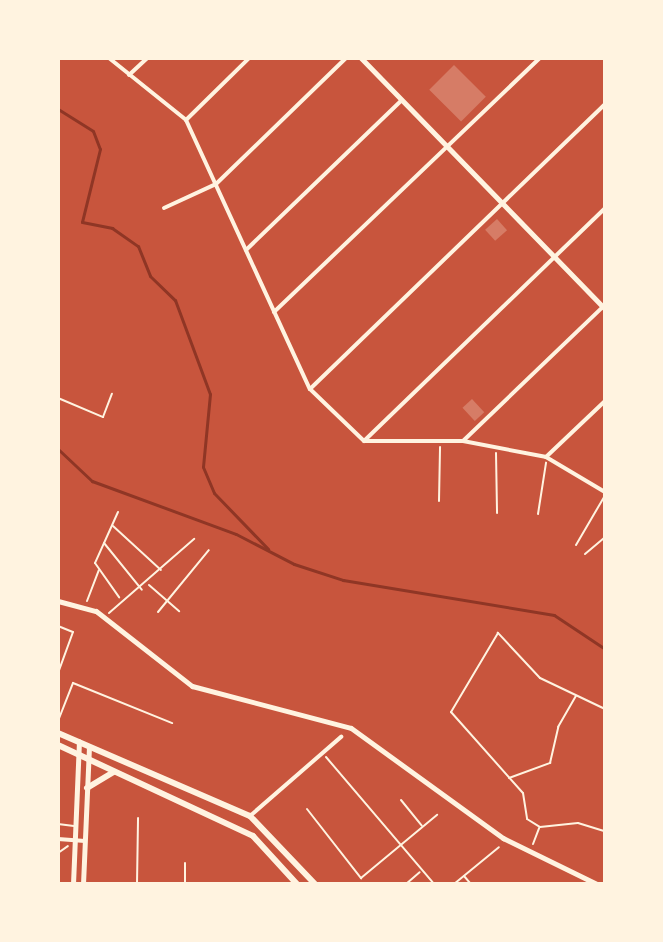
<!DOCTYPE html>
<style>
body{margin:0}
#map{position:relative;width:663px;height:942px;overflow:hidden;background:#c8553d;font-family:"Noto Sans",sans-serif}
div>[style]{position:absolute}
.stream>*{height:3px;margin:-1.5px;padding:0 1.5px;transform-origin:1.5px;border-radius:1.5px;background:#8f3625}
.building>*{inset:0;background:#d67c66;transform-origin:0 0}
.path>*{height:2px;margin:-1px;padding:0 1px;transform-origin:1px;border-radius:1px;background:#fff3e0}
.service>*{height:2px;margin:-1px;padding:0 1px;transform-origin:1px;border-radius:1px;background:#fff3e0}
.minor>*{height:4px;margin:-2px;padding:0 2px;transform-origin:2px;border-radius:2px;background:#fff3e0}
.tertiary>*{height:5px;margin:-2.5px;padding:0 2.5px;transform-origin:2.5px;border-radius:2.5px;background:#fff3e0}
.secondary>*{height:6px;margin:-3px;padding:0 3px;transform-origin:3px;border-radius:3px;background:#fff3e0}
span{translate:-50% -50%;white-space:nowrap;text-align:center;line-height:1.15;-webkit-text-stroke:6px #fff3e0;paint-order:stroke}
.frame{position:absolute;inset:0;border:60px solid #fff3e0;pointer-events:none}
</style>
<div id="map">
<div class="stream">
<div style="left:58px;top:109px;width:41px;rotate:32.2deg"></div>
<div style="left:93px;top:131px;width:19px;rotate:69deg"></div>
<div style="left:100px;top:149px;width:75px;rotate:103.9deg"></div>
<div style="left:82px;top:222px;width:31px;rotate:11deg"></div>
<div style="left:112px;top:228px;width:32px;rotate:35deg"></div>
<div style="left:138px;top:246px;width:32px;rotate:68deg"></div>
<div style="left:150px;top:276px;width:35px;rotate:44deg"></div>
<div style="left:175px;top:300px;width:100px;rotate:69.6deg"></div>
<div style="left:210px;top:394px;width:73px;rotate:95.5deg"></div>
<div style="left:203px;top:467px;width:28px;rotate:67deg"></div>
<div style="left:214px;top:493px;width:78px;rotate:46deg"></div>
<div style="left:58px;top:449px;width:47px;rotate:43.3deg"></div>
<div style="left:92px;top:481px;width:153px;rotate:20.2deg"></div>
<div style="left:236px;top:534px;width:65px;rotate:27.3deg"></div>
<div style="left:294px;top:564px;width:52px;rotate:18.1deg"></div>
<div style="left:343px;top:580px;width:214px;rotate:9.4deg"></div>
<div style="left:554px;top:615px;width:61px;rotate:33.7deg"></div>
</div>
<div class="building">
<div style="left:454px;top:65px;width:45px;height:35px;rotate:45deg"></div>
<div style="left:497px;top:219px;width:15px;height:16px;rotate:48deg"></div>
<div style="left:472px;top:399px;width:18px;height:13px;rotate:47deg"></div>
</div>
<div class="path">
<div style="left:496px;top:453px;width:60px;rotate:89deg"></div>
<div style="left:439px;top:501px;width:54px;rotate:-88.9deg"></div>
<div style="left:118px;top:512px;width:56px;rotate:114.3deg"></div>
<div style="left:95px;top:563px;width:42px;rotate:54.8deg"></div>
<div style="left:538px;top:514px;width:52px;rotate:-81.1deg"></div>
<div style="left:113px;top:526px;width:65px;rotate:42.5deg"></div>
<div style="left:104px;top:543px;width:60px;rotate:51deg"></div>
<div style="left:576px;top:545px;width:56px;rotate:-59.7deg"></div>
<div style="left:585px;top:554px;width:26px;rotate:-40deg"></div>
<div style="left:149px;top:585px;width:40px;rotate:41deg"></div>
<div style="left:87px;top:601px;width:33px;rotate:-69deg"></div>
<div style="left:158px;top:612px;width:80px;rotate:-50.6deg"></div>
<div style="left:109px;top:613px;width:113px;rotate:-41deg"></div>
<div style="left:605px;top:709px;width:72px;rotate:-154.5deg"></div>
<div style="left:540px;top:678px;width:62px;rotate:-133deg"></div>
<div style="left:498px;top:633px;width:92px;rotate:120.7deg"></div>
<div style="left:451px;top:712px;width:108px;rotate:48.4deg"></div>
<div style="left:523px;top:793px;width:26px;rotate:81deg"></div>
<div style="left:527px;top:819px;width:15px;rotate:32deg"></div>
<div style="left:540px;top:827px;width:38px;rotate:-6deg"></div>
<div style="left:578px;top:823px;width:28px;rotate:17deg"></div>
<div style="left:326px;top:757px;width:167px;rotate:49.6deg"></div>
<div style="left:509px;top:778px;width:44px;rotate:-20.1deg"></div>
<div style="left:550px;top:763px;width:37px;rotate:-77deg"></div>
<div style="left:558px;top:727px;width:36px;rotate:-60deg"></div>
<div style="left:401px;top:800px;width:33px;rotate:51deg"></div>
<div style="left:307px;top:809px;width:88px;rotate:52deg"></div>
<div style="left:361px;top:878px;width:99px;rotate:-39.7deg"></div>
<div style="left:533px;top:844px;width:17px;rotate:-69deg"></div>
<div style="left:58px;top:853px;width:12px;rotate:-35deg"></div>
<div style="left:464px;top:876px;width:11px;rotate:49deg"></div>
<div style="left:406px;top:884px;width:18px;rotate:-41deg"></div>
<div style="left:454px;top:884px;width:58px;rotate:-39.4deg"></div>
</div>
<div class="service">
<div style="left:58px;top:398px;width:49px;rotate:22.9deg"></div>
<div style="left:103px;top:417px;width:25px;rotate:-69deg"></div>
<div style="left:58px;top:626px;width:16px;rotate:22deg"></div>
<div style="left:73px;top:632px;width:44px;rotate:110.1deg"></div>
<div style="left:58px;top:721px;width:41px;rotate:-68.5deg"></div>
<div style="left:73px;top:683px;width:107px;rotate:22deg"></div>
<div style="left:58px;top:824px;width:16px;rotate:7deg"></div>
<div style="left:137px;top:884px;width:66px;rotate:-89.1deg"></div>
<div style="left:185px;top:884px;width:21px;rotate:-90deg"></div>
</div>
<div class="minor">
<div style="left:109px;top:58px;width:99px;rotate:38.8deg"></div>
<div style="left:186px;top:120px;width:296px;rotate:65.3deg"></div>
<div style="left:310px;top:389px;width:75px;rotate:43.9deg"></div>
<div style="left:364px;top:441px;width:99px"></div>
<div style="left:463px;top:441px;width:85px;rotate:10.9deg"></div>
<div style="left:546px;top:457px;width:69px;rotate:30.7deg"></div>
<div style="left:129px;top:75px;width:25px;rotate:-43deg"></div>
<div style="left:186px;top:120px;width:88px;rotate:-44.5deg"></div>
<div style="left:164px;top:208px;width:57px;rotate:-24.8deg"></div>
<div style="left:216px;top:184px;width:181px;rotate:-44.1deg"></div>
<div style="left:246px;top:250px;width:216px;rotate:-43.9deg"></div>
<div style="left:274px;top:312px;width:368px;rotate:-43.7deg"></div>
<div style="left:310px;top:389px;width:410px;rotate:-44deg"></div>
<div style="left:365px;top:440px;width:334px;rotate:-44deg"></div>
<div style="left:463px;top:441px;width:197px;rotate:-43.8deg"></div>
<div style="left:546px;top:457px;width:81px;rotate:-43.5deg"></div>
<div style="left:250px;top:816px;width:121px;rotate:-41deg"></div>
<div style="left:58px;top:839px;width:27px;rotate:4deg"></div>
</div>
<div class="tertiary">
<div style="left:361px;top:58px;width:350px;rotate:45.8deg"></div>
<div style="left:58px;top:601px;width:39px;rotate:15deg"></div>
<div style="left:96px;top:611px;width:122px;rotate:38deg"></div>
<div style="left:192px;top:686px;width:164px;rotate:14.8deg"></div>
<div style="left:351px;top:728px;width:188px;rotate:35.9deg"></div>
<div style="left:503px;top:838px;width:105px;rotate:26.1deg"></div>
<div style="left:73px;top:884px;width:143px;rotate:-87.6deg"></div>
<div style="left:83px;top:884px;width:138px;rotate:-87.5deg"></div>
</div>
<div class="secondary">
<div style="left:58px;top:733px;width:209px;rotate:23.4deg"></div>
<div style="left:250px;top:816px;width:94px;rotate:46.3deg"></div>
<div style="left:58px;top:745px;width:215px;rotate:25deg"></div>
<div style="left:253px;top:836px;width:65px;rotate:47.5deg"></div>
<div style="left:87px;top:788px;width:31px;rotate:-31deg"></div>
</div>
<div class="frame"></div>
</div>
